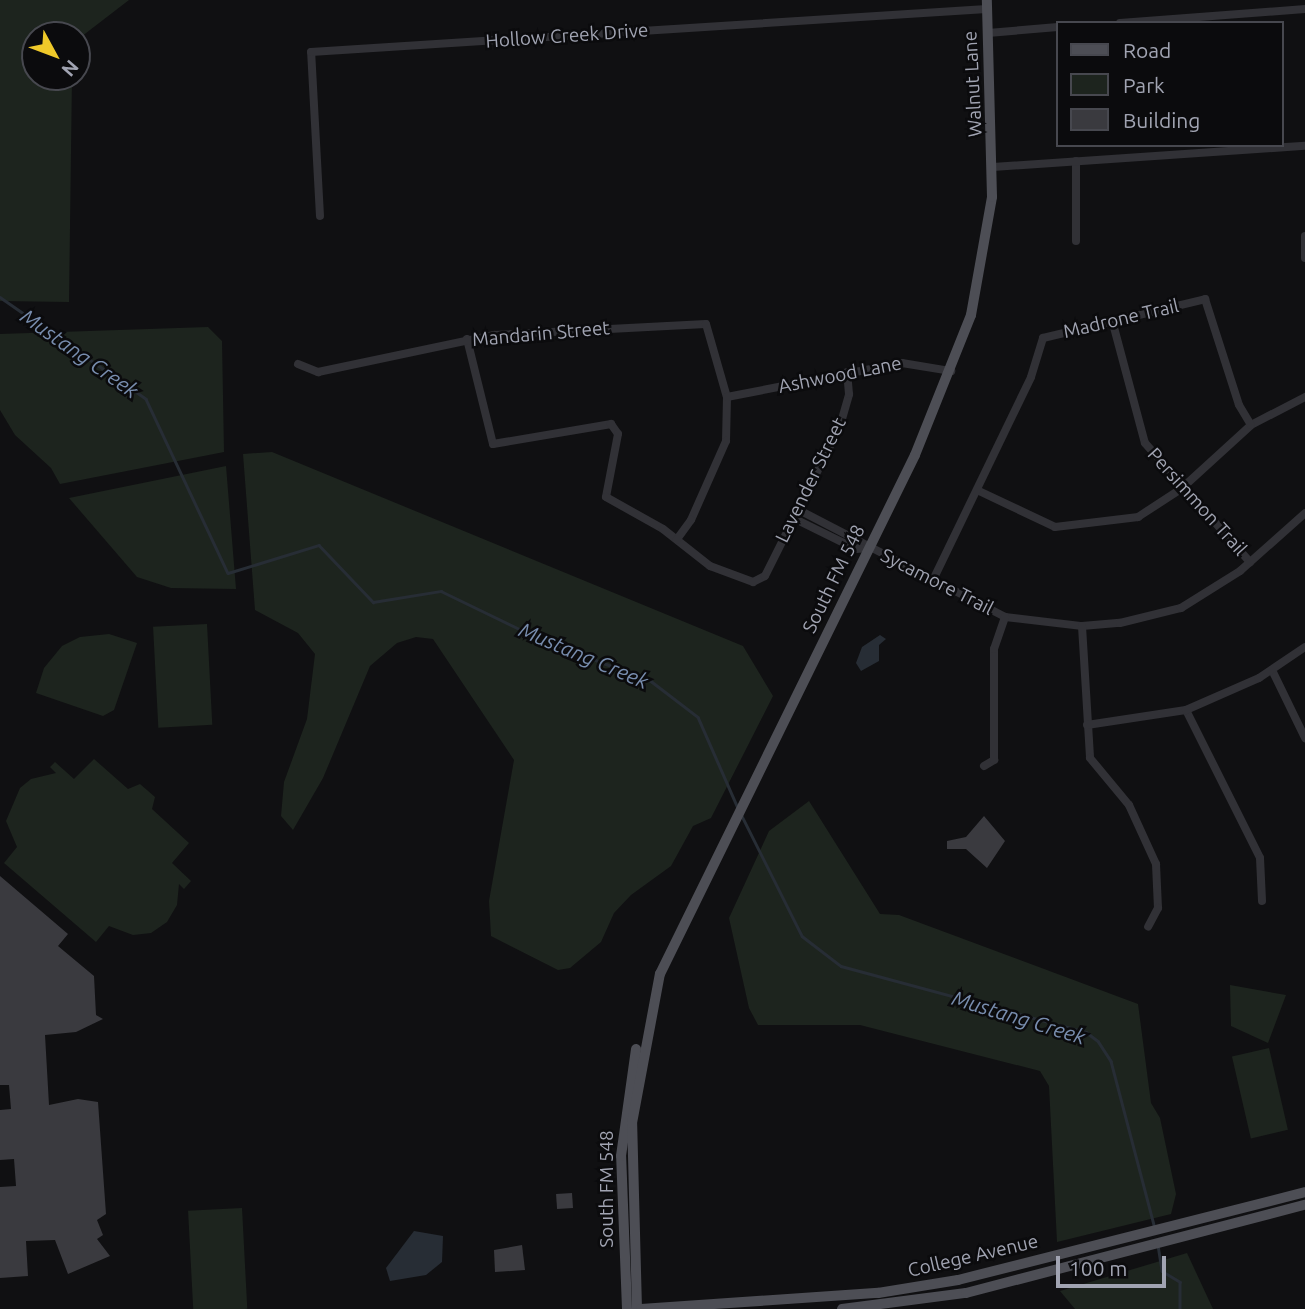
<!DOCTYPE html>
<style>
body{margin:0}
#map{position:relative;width:1305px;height:1309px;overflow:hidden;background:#101012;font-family:Ubuntu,sans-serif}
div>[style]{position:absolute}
.green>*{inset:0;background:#1d241e;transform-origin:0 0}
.water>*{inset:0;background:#272d35}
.stream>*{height:2.5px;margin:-1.25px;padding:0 1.25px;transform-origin:1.25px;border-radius:1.25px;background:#272d35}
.building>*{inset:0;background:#3a3a3f;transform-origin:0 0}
.minor>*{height:8px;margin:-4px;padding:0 4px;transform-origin:4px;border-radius:4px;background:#313136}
.major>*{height:10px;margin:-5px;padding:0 5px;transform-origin:5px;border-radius:5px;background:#4d4e55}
span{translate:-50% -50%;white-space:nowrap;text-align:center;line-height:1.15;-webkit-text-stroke:5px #0b0b0d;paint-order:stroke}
.street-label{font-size:19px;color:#a1a4b2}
.water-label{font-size:21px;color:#788dae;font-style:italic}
.legend{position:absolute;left:1056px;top:21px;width:228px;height:126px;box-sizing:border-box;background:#0b0b0d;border:2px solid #47484f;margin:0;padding:9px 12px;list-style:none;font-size:21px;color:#a1a4b2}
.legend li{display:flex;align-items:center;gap:14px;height:35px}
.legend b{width:35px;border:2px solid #47484f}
.north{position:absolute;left:21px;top:21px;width:70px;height:70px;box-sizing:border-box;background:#0b0b0d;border:2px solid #47484f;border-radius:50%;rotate:131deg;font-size:19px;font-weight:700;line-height:28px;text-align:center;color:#a1a4b2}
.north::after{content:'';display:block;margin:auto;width:24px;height:32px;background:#efc92a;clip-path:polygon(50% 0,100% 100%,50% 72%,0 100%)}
.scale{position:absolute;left:1056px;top:1256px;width:110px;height:32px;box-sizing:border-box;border:4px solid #a1a4b2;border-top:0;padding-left:9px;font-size:21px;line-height:24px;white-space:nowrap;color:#a1a4b2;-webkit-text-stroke:5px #0b0b0d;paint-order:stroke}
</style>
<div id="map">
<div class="green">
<div style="clip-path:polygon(0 0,129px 0,77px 40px,77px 35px,35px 35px,35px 77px,72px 77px,69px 302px,0 301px)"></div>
<div style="clip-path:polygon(208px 327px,222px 341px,224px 452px,60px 484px,51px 468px,15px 435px,0 410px,0 334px)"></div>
<div style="clip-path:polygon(272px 452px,743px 646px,773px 696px,711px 818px,693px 826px,671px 866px,631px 895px,614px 913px,601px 942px,570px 968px,558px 970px,491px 936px,489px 901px,514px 760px,433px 639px,416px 637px,397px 643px,370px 666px,323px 778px,293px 830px,281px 816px,284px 782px,307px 719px,315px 654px,298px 633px,255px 610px,243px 454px)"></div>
<div style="clip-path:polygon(226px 466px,236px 589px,171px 588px,137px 577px,69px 498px)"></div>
<div style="left:207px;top:624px;width:101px;height:54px;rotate:87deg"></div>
<div style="clip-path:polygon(109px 634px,137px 643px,114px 710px,103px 716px,36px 693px,44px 668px,62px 646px,80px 637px)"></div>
<div style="clip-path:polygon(94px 759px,128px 789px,140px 784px,155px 797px,152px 809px,189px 843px,172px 863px,191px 881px,184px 889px,179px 884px,177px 905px,167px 922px,151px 933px,133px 935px,109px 926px,96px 942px,4px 863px,17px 847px,6px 821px,20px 788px,31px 779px,56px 773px,50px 767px,55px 762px,74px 779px)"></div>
<div style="clip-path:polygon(809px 801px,880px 914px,899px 915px,1138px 1004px,1151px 1103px,1160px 1118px,1176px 1194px,1171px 1214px,1057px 1242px,1049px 1086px,1040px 1071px,860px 1025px,758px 1025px,749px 1008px,729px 918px,769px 831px)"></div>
<div style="clip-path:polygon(1230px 985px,1286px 995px,1268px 1043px,1231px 1026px)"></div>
<div style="left:1269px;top:1048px;width:84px;height:38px;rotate:77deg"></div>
<div style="left:242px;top:1208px;width:101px;height:54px;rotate:87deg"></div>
<div style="clip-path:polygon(1187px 1253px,1213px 1309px,1075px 1309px,1060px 1291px)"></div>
</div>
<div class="water">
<div style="clip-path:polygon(880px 635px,886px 639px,879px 645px,879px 661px,861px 671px,856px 663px,862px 647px)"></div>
<div style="clip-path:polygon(414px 1231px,443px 1236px,442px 1262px,426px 1275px,390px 1281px,386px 1268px)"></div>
</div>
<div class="stream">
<div style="left:0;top:297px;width:178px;rotate:34.9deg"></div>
<div style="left:146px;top:399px;width:192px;rotate:64.8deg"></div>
<div style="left:228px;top:573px;width:95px;rotate:-17.1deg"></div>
<div style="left:319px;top:545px;width:79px;rotate:46.5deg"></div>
<div style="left:373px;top:602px;width:69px;rotate:-9.2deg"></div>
<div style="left:441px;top:591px;width:110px;rotate:25.9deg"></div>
<div style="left:540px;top:639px;width:119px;rotate:20.7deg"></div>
<div style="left:651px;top:681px;width:59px;rotate:37.5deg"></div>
<div style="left:698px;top:717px;width:99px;rotate:66.3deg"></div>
<div style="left:741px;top:814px;width:136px;rotate:63.4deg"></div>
<div style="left:802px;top:936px;width:49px;rotate:37.6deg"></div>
<div style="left:841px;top:966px;width:254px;rotate:15.1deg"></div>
<div style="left:1086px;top:1032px;width:15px;rotate:37deg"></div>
<div style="left:1098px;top:1041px;width:24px;rotate:57deg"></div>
<div style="left:1111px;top:1061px;width:170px;rotate:75.3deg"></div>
<div style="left:1158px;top:1245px;width:26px;rotate:81deg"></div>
<div style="left:1162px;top:1271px;width:21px;rotate:31deg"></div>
<div style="left:1180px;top:1282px;width:27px;rotate:90deg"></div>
</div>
<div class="building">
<div style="clip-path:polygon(984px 816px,1005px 841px,987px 868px,966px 849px,947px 849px,947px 841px,966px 837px)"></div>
<div style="clip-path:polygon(0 876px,68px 934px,58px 946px,94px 976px,96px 1015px,103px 1019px,76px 1032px,45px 1035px,49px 1105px,78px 1099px,98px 1102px,106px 1214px,97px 1220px,103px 1235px,97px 1239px,110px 1256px,68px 1274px,55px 1240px,26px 1241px,28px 1276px,0 1278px,0 1187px,16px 1186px,14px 1159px,0 1160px,0 1110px,11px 1109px,9px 1085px,0 1085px)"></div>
<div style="left:572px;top:1193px;width:15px;height:16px;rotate:86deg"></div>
<div style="clip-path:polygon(522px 1245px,525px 1270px,495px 1272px,494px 1250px)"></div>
</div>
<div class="minor">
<div style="left:1120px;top:23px;width:186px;rotate:-4.3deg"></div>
<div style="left:988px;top:33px;width:70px;rotate:-4.9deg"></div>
<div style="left:1076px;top:161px;width:80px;rotate:90deg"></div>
<div style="left:993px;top:167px;width:313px;rotate:-3.9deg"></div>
<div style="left:320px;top:216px;width:164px;rotate:-93.1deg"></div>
<div style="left:311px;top:52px;width:677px;rotate:-3.64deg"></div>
<div style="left:1305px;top:236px;width:22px;rotate:90deg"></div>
<div style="left:1112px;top:320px;width:127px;rotate:75deg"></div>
<div style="left:1145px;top:443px;width:159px;rotate:48.6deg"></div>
<div style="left:467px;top:339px;width:108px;rotate:76.1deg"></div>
<div style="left:493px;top:444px;width:120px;rotate:-9.6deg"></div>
<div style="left:611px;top:424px;width:12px;rotate:55deg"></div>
<div style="left:618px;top:434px;width:64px;rotate:100.8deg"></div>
<div style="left:606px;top:497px;width:65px;rotate:29.3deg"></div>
<div style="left:663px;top:529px;width:60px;rotate:38.2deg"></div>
<div style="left:710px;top:566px;width:46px;rotate:20.4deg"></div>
<div style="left:753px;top:582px;width:13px;rotate:-27deg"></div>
<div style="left:765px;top:576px;width:168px;rotate:-63.4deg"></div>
<div style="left:840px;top:426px;width:33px;rotate:-74deg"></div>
<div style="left:849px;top:394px;width:22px;rotate:-95deg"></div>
<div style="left:298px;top:364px;width:22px;rotate:22deg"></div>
<div style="left:318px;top:372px;width:180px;rotate:-11.9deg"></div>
<div style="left:494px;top:335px;width:212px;rotate:-3deg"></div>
<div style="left:706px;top:324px;width:76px;rotate:74deg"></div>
<div style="left:727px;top:397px;width:44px;rotate:91.3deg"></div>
<div style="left:726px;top:441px;width:86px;rotate:113.9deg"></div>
<div style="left:691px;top:520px;width:24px;rotate:126deg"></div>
<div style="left:727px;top:397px;width:178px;rotate:-11deg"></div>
<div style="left:902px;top:363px;width:50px;rotate:9.3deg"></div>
<div style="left:979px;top:491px;width:84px;rotate:25.3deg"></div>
<div style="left:1055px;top:527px;width:84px;rotate:-6.9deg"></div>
<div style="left:1138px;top:517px;width:51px;rotate:-33.1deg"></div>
<div style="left:1181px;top:489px;width:95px;rotate:-42.4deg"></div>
<div style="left:1251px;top:425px;width:61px;rotate:-27.4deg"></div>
<div style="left:797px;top:509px;width:234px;rotate:27.4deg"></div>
<div style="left:1005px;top:617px;width:78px;rotate:6.7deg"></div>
<div style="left:1082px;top:626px;width:38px;rotate:-5deg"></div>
<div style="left:1120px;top:623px;width:63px;rotate:-13.8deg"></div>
<div style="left:1181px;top:608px;width:70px;rotate:-32.1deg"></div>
<div style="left:1240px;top:571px;width:87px;rotate:-41.7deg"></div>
<div style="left:793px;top:518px;width:70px;rotate:26.2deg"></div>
<div style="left:856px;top:549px;width:13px;rotate:-4deg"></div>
<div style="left:933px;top:580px;width:225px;rotate:-64.2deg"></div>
<div style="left:1031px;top:377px;width:41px;rotate:-72.9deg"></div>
<div style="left:1043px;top:338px;width:167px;rotate:-13.5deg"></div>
<div style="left:1205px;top:299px;width:111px;rotate:72.2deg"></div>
<div style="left:1239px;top:405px;width:23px;rotate:59deg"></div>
<div style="left:1082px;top:626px;width:132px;rotate:86.5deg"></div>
<div style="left:1090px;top:758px;width:61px;rotate:50.3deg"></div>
<div style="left:1129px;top:805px;width:65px;rotate:65.4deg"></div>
<div style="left:1156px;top:864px;width:44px;rotate:87.4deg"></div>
<div style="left:1158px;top:908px;width:21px;rotate:118deg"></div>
<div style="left:1272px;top:670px;width:76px;rotate:64.1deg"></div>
<div style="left:1186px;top:710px;width:165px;rotate:63.4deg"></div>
<div style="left:1260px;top:858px;width:43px;rotate:87.3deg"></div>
<div style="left:1087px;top:725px;width:100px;rotate:-8.6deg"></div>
<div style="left:1186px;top:710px;width:80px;rotate:-23.7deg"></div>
<div style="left:1259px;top:678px;width:55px;rotate:-34deg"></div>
<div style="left:984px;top:766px;width:12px;rotate:-31deg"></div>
<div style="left:994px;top:760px;width:111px;rotate:-90deg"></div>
<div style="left:994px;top:649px;width:34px;rotate:-71deg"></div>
</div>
<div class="major">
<div style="left:627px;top:1309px;width:153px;rotate:-92.2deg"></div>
<div style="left:621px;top:1156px;width:108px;rotate:-82deg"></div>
<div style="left:637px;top:1309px;width:186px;rotate:-91.5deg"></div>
<div style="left:632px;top:1123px;width:152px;rotate:-79.4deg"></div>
<div style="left:660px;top:974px;width:578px;rotate:-63.83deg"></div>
<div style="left:915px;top:455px;width:151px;rotate:-68.2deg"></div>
<div style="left:971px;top:315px;width:120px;rotate:-79.9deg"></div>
<div style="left:992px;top:197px;width:197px;rotate:-91.5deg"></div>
<div style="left:641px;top:1309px;width:238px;rotate:-3.9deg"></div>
<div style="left:878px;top:1293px;width:81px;rotate:-9.2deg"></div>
<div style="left:958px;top:1280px;width:358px;rotate:-14.2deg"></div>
<div style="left:842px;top:1309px;width:125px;rotate:-7.4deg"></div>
<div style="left:966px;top:1293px;width:350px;rotate:-14.6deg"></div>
</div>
<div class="street-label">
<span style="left:567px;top:36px;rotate:-4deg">Hollow Creek Drive</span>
<span style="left:973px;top:84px;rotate:-93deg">Walnut Lane</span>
<span style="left:1121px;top:319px;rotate:-13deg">Madrone Trail</span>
<span style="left:541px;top:334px;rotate:-5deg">Mandarin Street</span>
<span style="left:840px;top:375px;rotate:-11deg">Ashwood Lane</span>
<span style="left:811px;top:480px;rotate:-64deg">Lavender Street</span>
<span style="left:1197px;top:502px;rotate:48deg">Persimmon Trail</span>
<span style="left:834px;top:579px;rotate:-64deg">South FM 548</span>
<span style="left:937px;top:582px;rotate:27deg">Sycamore Trail</span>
<span style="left:607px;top:1189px;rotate:-90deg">South FM 548</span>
<span style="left:973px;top:1256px;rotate:-13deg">College Avenue</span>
</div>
<div class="water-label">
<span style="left:80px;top:353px;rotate:35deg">Mustang Creek</span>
<span style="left:584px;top:655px;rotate:23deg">Mustang Creek</span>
<span style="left:1019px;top:1017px;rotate:17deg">Mustang Creek</span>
</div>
<ul class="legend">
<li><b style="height:9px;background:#4d4e55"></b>Road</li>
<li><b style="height:19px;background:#1d241e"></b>Park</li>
<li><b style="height:19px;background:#3a3a3f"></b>Building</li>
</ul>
<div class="north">N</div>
<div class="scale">100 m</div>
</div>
